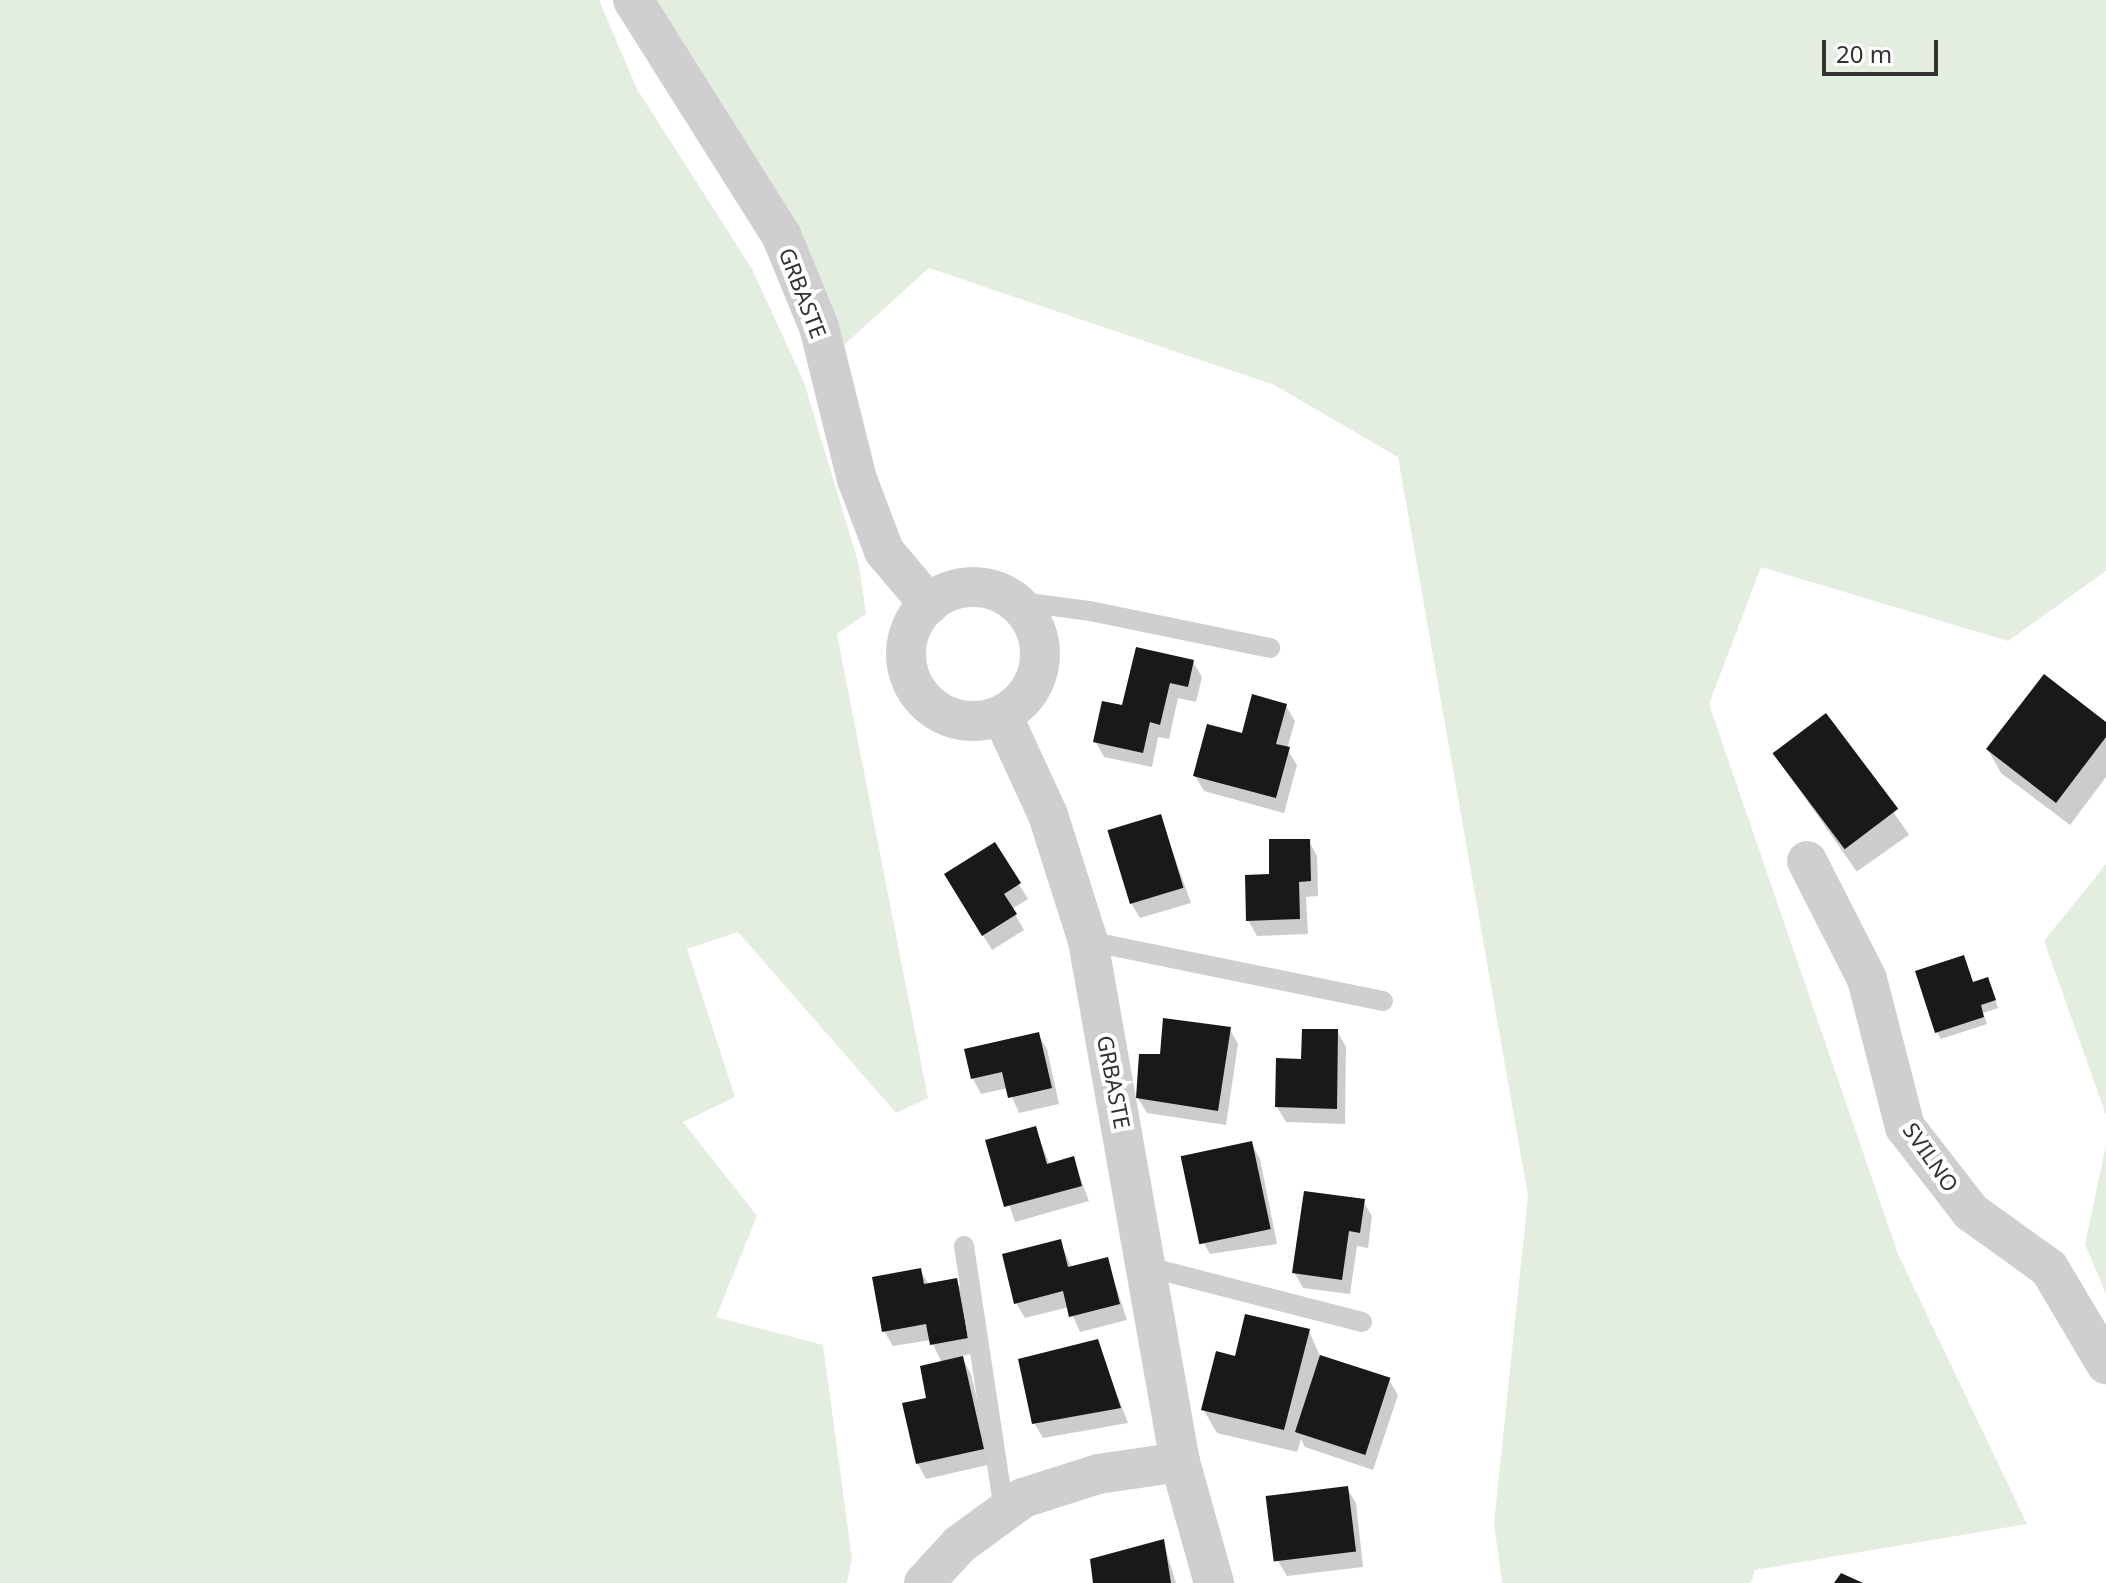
<!DOCTYPE html>
<style>
body{margin:0}
#map{position:relative;width:2106px;height:1583px;overflow:hidden;background:#fff;font-family:"Noto Sans",sans-serif}
div>[style]{position:absolute}
.green>*{inset:0;background:#e4eee0}
.shadow>*{inset:0;background:#0003;transform-origin:0 0}
.building>*{inset:0;background:#191919;transform-origin:0 0}
.lane>*{height:20px;margin:-10px;padding:0 10px;transform-origin:10px;border-radius:10px;background:#cfcfcf}
.street>*{height:40px;margin:-20px;padding:0 20px;transform-origin:20px;border-radius:20px;background:#cfcfcf}
.street>.ring{margin:-20px;padding:0;box-sizing:content-box;background:none;border:40px solid #cfcfcf;border-radius:50%}
span{translate:-50% -50%;white-space:nowrap;text-align:center;line-height:1.15;-webkit-text-stroke:8px #fff;paint-order:stroke}
.street-label{font-size:22px;color:#323232}
.scale{position:absolute;left:1822px;top:40px;width:116px;height:36px;box-sizing:border-box;border:4px solid #323232;border-top:0;padding-left:10px;font-size:24px;line-height:28px;white-space:nowrap;color:#323232;-webkit-text-stroke:6px #fff;paint-order:stroke}
</style>
<div id="map">
<div class="green">
<div style="clip-path:polygon(0 0,599px 0,637px 89px,752px 269px,804px 382px,859px 565px,866px 614px,837px 634px,928px 1098px,896px 1113px,738px 932px,687px 949px,735px 1097px,683px 1122px,757px 1216px,716px 1317px,823px 1345px,852px 1558px,847px 1583px,0 1583px)"></div>
<div style="clip-path:polygon(655px 0,2106px 0,2106px 571px,2008px 641px,1761px 567px,1709px 704px,1898px 1254px,2027px 1524px,1755px 1570px,1751px 1583px,1502px 1583px,1494px 1523px,1528px 1196px,1398px 457px,1274px 385px,929px 268px,844px 345px,790px 219px)"></div>
<div style="clip-path:polygon(2106px 864px,2106px 1115px,2044px 941px)"></div>
<div style="clip-path:polygon(2106px 1145px,2106px 1294px,2085px 1244px)"></div>
</div>
<div class="shadow">
<div style="clip-path:polygon(1193px 662px,1202px 677px,1196px 702px,1178px 698px,1169px 739px,1158px 737px,1152px 767px,1104px 757px,1095px 741px,1124px 708px)"></div>
<div style="clip-path:polygon(1286px 706px,1295px 721px,1287px 749px,1297px 765px,1284px 813px,1204px 791px,1195px 776px)"></div>
<div style="left:1826px;top:716px;width:145px;height:64px;rotate:55deg"></div>
<div style="clip-path:polygon(2106px 724px,2106px 777px,2070px 825px,2001px 773px,1988px 750px)"></div>
<div style="clip-path:polygon(1160px 816px,1191px 903px,1140px 918px,1131px 903px)"></div>
<div style="clip-path:polygon(1309px 841px,1317px 856px,1318px 896px,1306px 897px,1308px 934px,1257px 936px,1248px 920px,1272px 876px)"></div>
<div style="clip-path:polygon(994px 845px,1028px 899px,1012px 909px,1024px 930px,992px 950px,955px 890px)"></div>
<div style="clip-path:polygon(1973px 984px,1991px 986px,1998px 1008px,1983px 1013px,1987px 1024px,1941px 1039px,1937px 1032px)"></div>
<div style="clip-path:polygon(1229px 1028px,1238px 1044px,1226px 1125px,1147px 1113px,1138px 1098px)"></div>
<div style="clip-path:polygon(1337px 1031px,1346px 1047px,1345px 1124px,1286px 1122px,1277px 1107px,1303px 1061px)"></div>
<div style="clip-path:polygon(1038px 1034px,1047px 1049px,1059px 1104px,1019px 1113px,1008px 1088px,981px 1094px,973px 1079px)"></div>
<div style="clip-path:polygon(1035px 1128px,1050px 1165px,1073px 1158px,1089px 1201px,1015px 1222px,988px 1141px)"></div>
<div style="clip-path:polygon(1251px 1143px,1260px 1159px,1277px 1244px,1210px 1254px,1201px 1238px)"></div>
<div style="clip-path:polygon(1363px 1201px,1372px 1216px,1368px 1248px,1357px 1246px,1350px 1294px,1303px 1288px,1294px 1272px)"></div>
<div style="clip-path:polygon(1060px 1241px,1072px 1268px,1107px 1259px,1127px 1320px,1080px 1332px,1069px 1307px,1025px 1318px,1016px 1303px)"></div>
<div style="clip-path:polygon(920px 1270px,929px 1285px,956px 1280px,965px 1296px,975px 1353px,961px 1356px,971px 1374px,992px 1464px,926px 1479px,918px 1464px,929px 1399px,942px 1363px,931px 1340px,893px 1346px,884px 1331px)"></div>
<div style="clip-path:polygon(1309px 1331px,1321px 1358px,1389px 1380px,1398px 1395px,1373px 1470px,1305px 1447px,1301px 1439px,1297px 1452px,1217px 1433px,1203px 1409px,1236px 1359px)"></div>
<div style="clip-path:polygon(1097px 1342px,1128px 1423px,1043px 1438px,1034px 1423px)"></div>
<div style="clip-path:polygon(1347px 1488px,1356px 1503px,1363px 1567px,1287px 1576px,1278px 1561px)"></div>
<div style="clip-path:polygon(1163px 1541px,1176px 1583px,1095px 1583px)"></div>
</div>
<div class="building">
<div style="clip-path:polygon(1136px 647px,1194px 660px,1188px 687px,1170px 683px,1160px 725px,1150px 722px,1143px 753px,1093px 742px,1102px 701px,1122px 705px)"></div>
<div style="clip-path:polygon(2044px 674px,2106px 722px,2106px 737px,2056px 803px,1986px 749px)"></div>
<div style="clip-path:polygon(1252px 694px,1287px 704px,1276px 744px,1290px 747px,1276px 798px,1193px 776px,1207px 724px,1242px 733px)"></div>
<div style="left:1826px;top:713px;width:120px;height:67px;rotate:53deg"></div>
<div style="left:1161px;top:814px;width:77px;height:56px;rotate:73deg"></div>
<div style="clip-path:polygon(1269px 839px,1310px 839px,1311px 881px,1299px 882px,1300px 919px,1246px 921px,1245px 875px,1269px 874px)"></div>
<div style="clip-path:polygon(995px 842px,1021px 883px,1004px 894px,1017px 914px,982px 936px,944px 874px)"></div>
<div style="clip-path:polygon(1964px 955px,1973px 982px,1988px 977px,1996px 1000px,1981px 1005px,1984px 1017px,1935px 1033px,1915px 971px)"></div>
<div style="clip-path:polygon(1163px 1018px,1231px 1027px,1218px 1111px,1136px 1098px,1139px 1054px,1160px 1054px)"></div>
<div style="clip-path:polygon(1302px 1029px,1338px 1029px,1337px 1109px,1275px 1107px,1276px 1058px,1301px 1059px)"></div>
<div style="clip-path:polygon(1039px 1032px,1052px 1088px,1008px 1098px,1002px 1072px,971px 1079px,964px 1049px)"></div>
<div style="clip-path:polygon(1036px 1126px,1047px 1164px,1074px 1156px,1082px 1186px,1004px 1207px,985px 1140px)"></div>
<div style="left:1252px;top:1141px;width:90px;height:73px;rotate:78deg"></div>
<div style="clip-path:polygon(1304px 1191px,1365px 1199px,1360px 1233px,1349px 1231px,1342px 1280px,1292px 1273px)"></div>
<div style="clip-path:polygon(1061px 1239px,1068px 1267px,1108px 1257px,1120px 1304px,1069px 1317px,1063px 1291px,1014px 1304px,1002px 1254px)"></div>
<div style="clip-path:polygon(921px 1268px,924px 1284px,957px 1278px,968px 1338px,930px 1345px,926px 1324px,882px 1332px,872px 1277px)"></div>
<div style="clip-path:polygon(1245px 1314px,1310px 1329px,1284px 1430px,1201px 1410px,1216px 1351px,1235px 1356px)"></div>
<div style="clip-path:polygon(1098px 1339px,1121px 1408px,1032px 1424px,1018px 1359px)"></div>
<div style="left:1320px;top:1355px;width:74px;height:81px;rotate:18deg"></div>
<div style="clip-path:polygon(963px 1356px,984px 1449px,916px 1464px,902px 1403px,926px 1398px,920px 1366px)"></div>
<div style="left:1348px;top:1486px;width:66px;height:83px;rotate:83deg"></div>
<div style="clip-path:polygon(1164px 1539px,1171px 1583px,1093px 1583px,1090px 1559px)"></div>
<div style="clip-path:polygon(1841px 1573px,1863px 1583px,1834px 1583px)"></div>
</div>
<div class="lane">
<div style="left:1014px;top:601px;width:77px;rotate:7.5deg"></div>
<div style="left:1090px;top:611px;width:184px;rotate:11.6deg"></div>
<div style="left:1088px;top:941px;width:301px;rotate:11.5deg"></div>
<div style="left:964px;top:1246px;width:269px;rotate:81.4deg"></div>
<div style="left:1148px;top:1267px;width:221px;rotate:14.4deg"></div>
</div>
<div class="street">
<div style="left:633px;top:0;width:280px;rotate:57.8deg"></div>
<div style="left:782px;top:237px;width:97px;rotate:67.7deg"></div>
<div style="left:819px;top:327px;width:157px;rotate:76deg"></div>
<div style="left:857px;top:479px;width:77px;rotate:69.4deg"></div>
<div style="left:884px;top:551px;width:70px;rotate:49.7deg"></div>
<div class="ring" style="left:906px;top:587px;width:94px;height:94px"></div>
<div style="left:1002px;top:715px;width:110px;rotate:65.3deg"></div>
<div style="left:1048px;top:815px;width:132px;rotate:72.4deg"></div>
<div style="left:1088px;top:941px;width:529px;rotate:79.99deg"></div>
<div style="left:1180px;top:1462px;width:126px;rotate:74.3deg"></div>
<div style="left:1807px;top:861px;width:132px;rotate:63deg"></div>
<div style="left:1867px;top:979px;width:153px;rotate:75.6deg"></div>
<div style="left:1905px;top:1127px;width:108px;rotate:52.2deg"></div>
<div style="left:1971px;top:1212px;width:96px;rotate:35.7deg"></div>
<div style="left:2049px;top:1268px;width:112px;rotate:59.3deg"></div>
<div style="left:924px;top:1583px;width:53px;rotate:-47.3deg"></div>
<div style="left:960px;top:1544px;width:78px;rotate:-36.1deg"></div>
<div style="left:1023px;top:1498px;width:79px;rotate:-17.7deg"></div>
<div style="left:1098px;top:1474px;width:83px;rotate:-8.3deg"></div>
</div>
<div class="street-label">
<span style="left:803px;top:293px;rotate:69deg">GRBASTE</span>
<span style="left:1114px;top:1082px;rotate:79deg">GRBASTE</span>
<span style="left:1931px;top:1157px;rotate:55deg">SVILNO</span>
</div>
<div class="scale">20 m</div>
</div>
